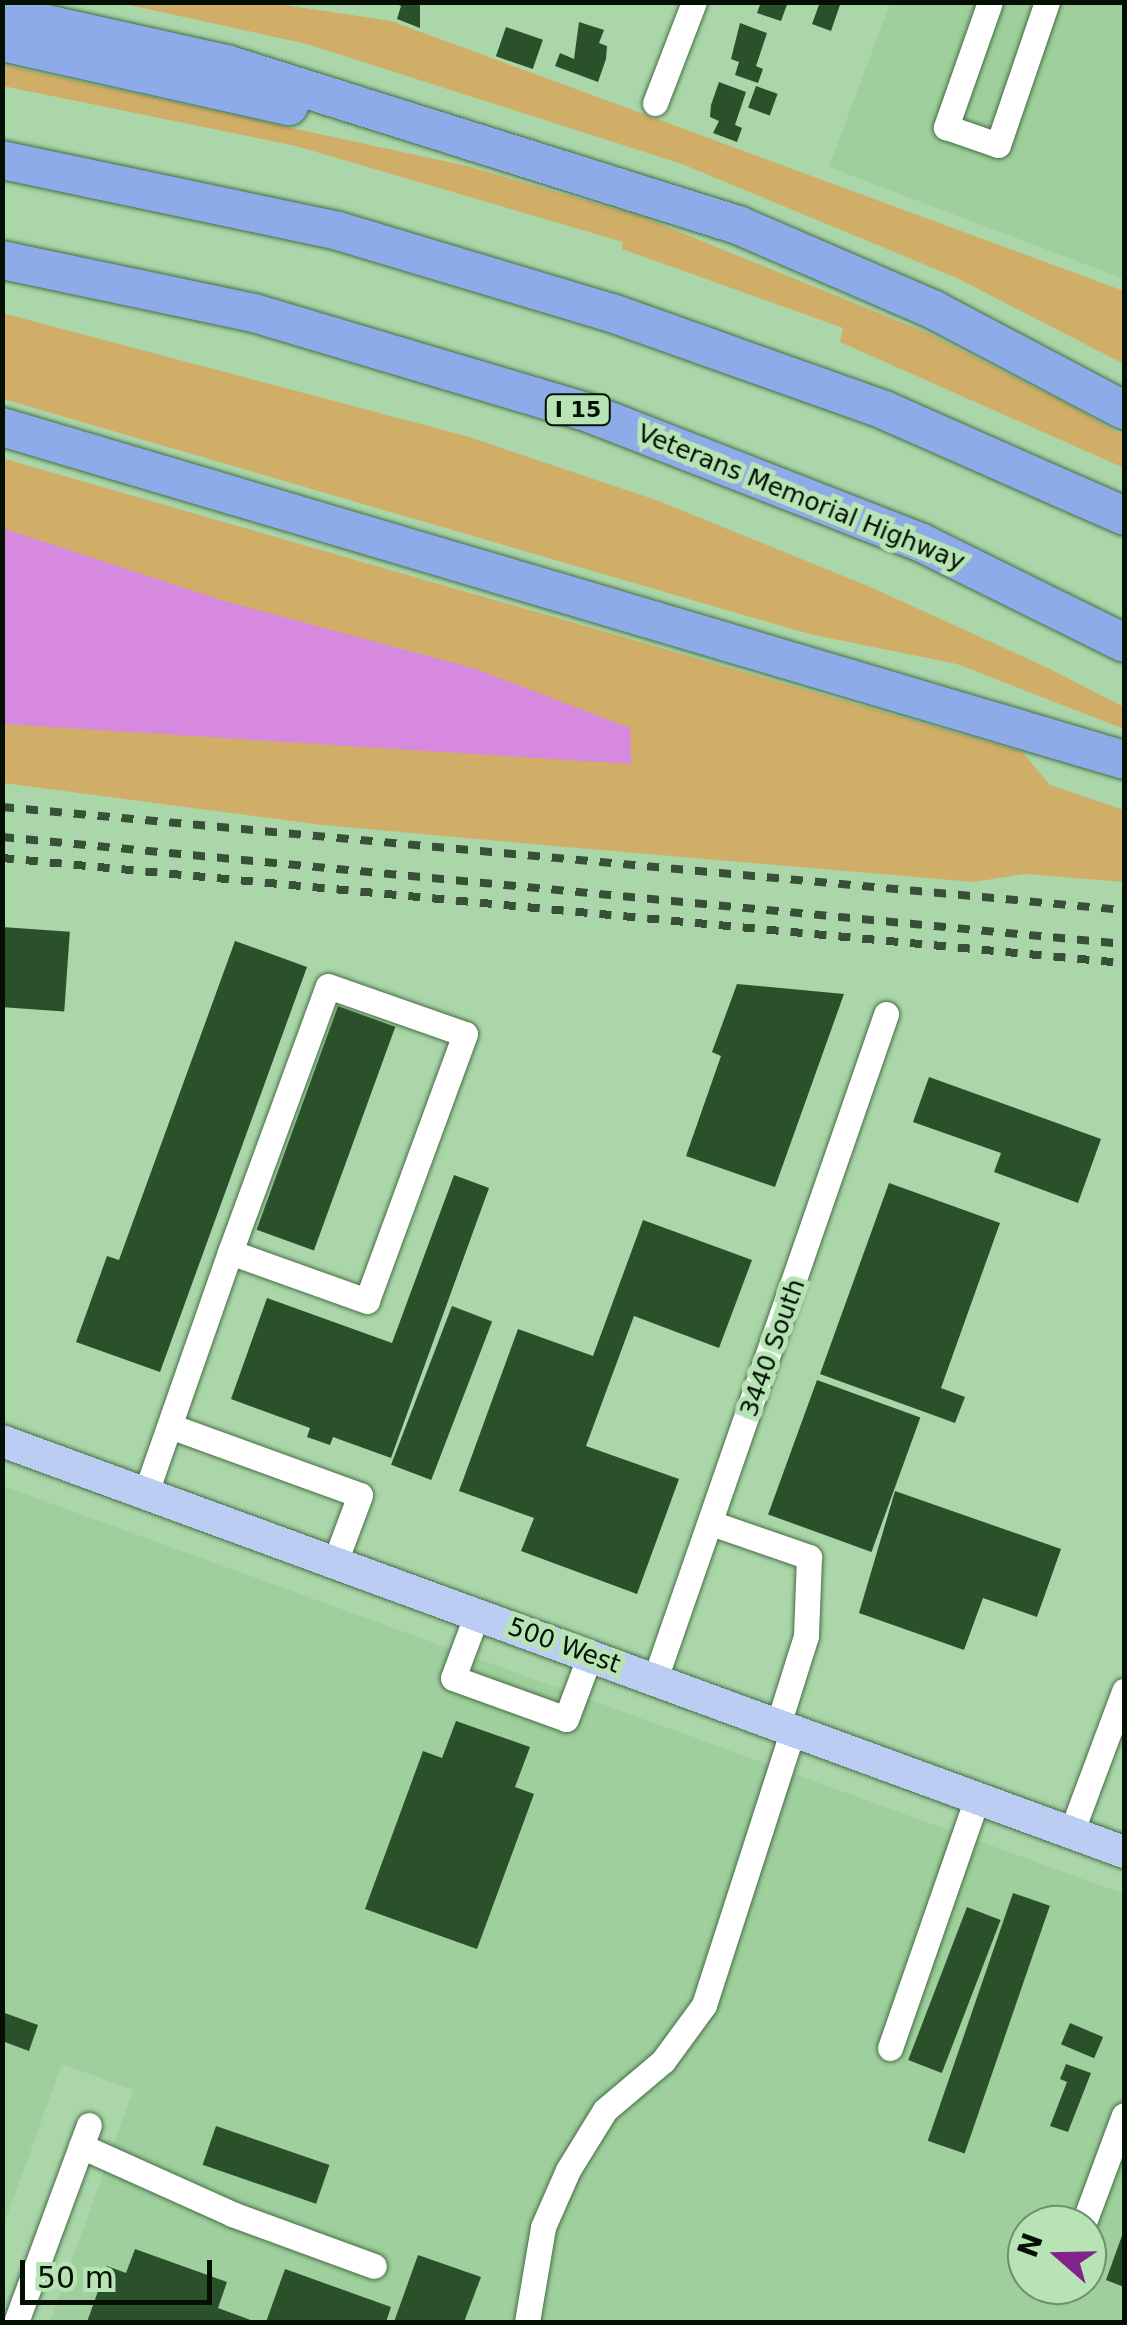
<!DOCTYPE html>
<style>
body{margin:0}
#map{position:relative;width:1127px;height:2325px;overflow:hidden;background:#abd6a9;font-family:"DejaVu Sans",sans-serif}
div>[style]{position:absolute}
.built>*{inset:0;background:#9ecf9c}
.green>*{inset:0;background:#d1ae67}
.water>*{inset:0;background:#d788df}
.building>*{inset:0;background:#2b512a;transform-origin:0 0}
.roads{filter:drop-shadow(0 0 2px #466d45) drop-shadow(0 0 2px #466d45)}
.minor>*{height:25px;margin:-12.5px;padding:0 12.5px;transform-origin:12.5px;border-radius:12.5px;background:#fff}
.major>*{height:32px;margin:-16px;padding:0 16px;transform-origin:16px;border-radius:16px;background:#bbcdf2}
.highway>*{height:38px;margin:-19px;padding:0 19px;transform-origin:19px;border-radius:19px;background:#8dabe9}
.rail>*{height:8px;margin-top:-4px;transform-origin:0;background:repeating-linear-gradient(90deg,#384f38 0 12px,transparent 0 24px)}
span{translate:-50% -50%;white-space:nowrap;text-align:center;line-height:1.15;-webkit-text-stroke:10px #b7e3b5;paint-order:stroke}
.shield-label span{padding:2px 8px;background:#b7e3b5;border:2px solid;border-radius:8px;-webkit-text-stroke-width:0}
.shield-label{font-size:22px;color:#031003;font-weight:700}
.street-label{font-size:25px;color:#031003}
.frame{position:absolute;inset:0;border:5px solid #031003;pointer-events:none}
.north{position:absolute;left:1007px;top:2205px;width:100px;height:100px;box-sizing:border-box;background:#b7e3b5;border:2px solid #6f8f6e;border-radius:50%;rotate:290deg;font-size:28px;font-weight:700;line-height:40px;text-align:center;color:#031003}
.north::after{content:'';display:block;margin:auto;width:35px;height:45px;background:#82228c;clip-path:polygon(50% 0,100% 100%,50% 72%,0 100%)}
.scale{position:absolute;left:20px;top:2260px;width:192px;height:45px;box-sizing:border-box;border:5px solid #031003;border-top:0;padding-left:12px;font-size:30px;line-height:35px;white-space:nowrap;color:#031003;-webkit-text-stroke:8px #b7e3b5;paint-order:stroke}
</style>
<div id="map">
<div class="built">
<div style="clip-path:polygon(890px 3px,1124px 3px,1124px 279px,829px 167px)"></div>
<div style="clip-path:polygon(evenodd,3px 1486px,1124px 1894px,1124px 2322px,50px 2322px,133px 2090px,62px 2064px,3px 2227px,3px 1486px,1027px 2225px,1087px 2225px,1087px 2285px,1027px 2285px,1027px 2225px)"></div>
</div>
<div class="green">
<div style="clip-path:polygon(265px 2px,391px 21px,1124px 291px,1124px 364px,957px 278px,682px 164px,307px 44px,120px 3px)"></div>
<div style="clip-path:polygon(3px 65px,467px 166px,643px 217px,930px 334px,1077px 409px,1124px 436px,1124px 468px,840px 342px,843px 328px,622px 249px,623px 242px,296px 146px,3px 86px)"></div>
<div style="clip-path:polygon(2px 313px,466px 436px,656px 500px,868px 586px,1048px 668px,1124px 707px,1124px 729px,957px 664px,809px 634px,3px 399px)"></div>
<div style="clip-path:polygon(2px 458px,1022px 752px,1050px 785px,1124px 810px,1124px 882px,1025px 874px,974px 882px,566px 847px,323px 825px,3px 783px)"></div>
</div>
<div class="water">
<div style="clip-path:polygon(2px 528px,224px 601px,476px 669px,630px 728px,631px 764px,3px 724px)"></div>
</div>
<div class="building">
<div style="clip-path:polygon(392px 2px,420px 2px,420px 28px,397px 19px,401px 6px)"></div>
<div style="clip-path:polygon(761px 2px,788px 2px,781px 21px,757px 13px)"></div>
<div style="clip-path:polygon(820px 2px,841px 2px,831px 31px,812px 24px)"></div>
<div style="clip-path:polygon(579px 22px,604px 30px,599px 43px,607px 46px,606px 59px,598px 82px,555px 66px,560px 53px,574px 59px)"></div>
<div style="clip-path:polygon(740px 23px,767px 33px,756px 66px,763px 69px,758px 83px,735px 75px,739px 62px,731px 59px)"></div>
<div style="left:506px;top:27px;width:39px;height:31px;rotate:19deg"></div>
<div style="clip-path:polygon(719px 82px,746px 92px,735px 125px,742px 128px,737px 142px,713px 133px,719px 121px,710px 117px,711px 105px)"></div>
<div style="left:756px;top:86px;width:23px;height:23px;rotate:20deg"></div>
<div style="left:2px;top:927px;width:68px;height:80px;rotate:4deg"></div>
<div style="clip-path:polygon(235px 941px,307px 967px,160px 1372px,76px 1342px,107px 1256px,119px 1260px)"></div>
<div style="clip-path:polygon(737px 984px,844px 994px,775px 1187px,686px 1156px,721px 1056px,712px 1052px)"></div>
<div style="left:338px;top:1006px;width:61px;height:238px;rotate:20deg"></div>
<div style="clip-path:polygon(929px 1077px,1101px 1139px,1078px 1203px,994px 1172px,1001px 1153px,913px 1122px)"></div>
<div style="clip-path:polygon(454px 1175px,489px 1188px,391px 1458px,333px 1437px,330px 1445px,307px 1437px,310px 1428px,231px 1399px,267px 1298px,392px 1343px)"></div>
<div style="clip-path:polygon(889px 1183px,1000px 1223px,941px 1388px,965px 1397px,955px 1423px,820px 1374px)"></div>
<div style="clip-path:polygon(643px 1220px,752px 1260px,719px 1348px,634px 1316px,586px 1446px,679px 1479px,637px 1594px,521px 1551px,534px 1518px,459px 1491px,518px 1329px,593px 1356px)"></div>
<div style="left:452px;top:1306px;width:43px;height:170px;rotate:21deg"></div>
<div style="left:817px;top:1380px;width:110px;height:143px;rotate:20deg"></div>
<div style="clip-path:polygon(895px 1491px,1061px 1549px,1037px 1617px,983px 1598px,964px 1650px,859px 1613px)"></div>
<div style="clip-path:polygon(456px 1721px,530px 1747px,515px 1787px,534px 1794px,477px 1949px,365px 1909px,423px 1751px,442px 1758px)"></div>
<div style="left:1013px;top:1893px;width:39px;height:262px;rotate:19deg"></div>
<div style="left:967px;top:1907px;width:36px;height:164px;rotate:21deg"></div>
<div style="clip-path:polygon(2px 2012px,38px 2025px,29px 2051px,2px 2041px)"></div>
<div style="left:1070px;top:2023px;width:36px;height:23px;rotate:23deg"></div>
<div style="clip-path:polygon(1066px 2064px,1091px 2073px,1068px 2132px,1050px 2126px,1067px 2082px,1060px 2079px)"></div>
<div style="left:216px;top:2126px;width:120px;height:41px;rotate:19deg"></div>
<div style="clip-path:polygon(1124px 2230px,1124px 2287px,1106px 2280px)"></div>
<div style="clip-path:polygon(135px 2249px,227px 2282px,218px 2308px,256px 2322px,87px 2322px,107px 2266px,126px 2273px)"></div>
<div style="clip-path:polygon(418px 2255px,481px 2277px,464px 2322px,394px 2322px)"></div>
<div style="clip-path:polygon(285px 2269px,391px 2307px,386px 2322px,266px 2322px)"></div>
</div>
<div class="roads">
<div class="minor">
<div style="left:990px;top:2px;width:133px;rotate:109.4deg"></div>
<div style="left:946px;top:127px;width:55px;rotate:19.1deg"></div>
<div style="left:998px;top:145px;width:151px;rotate:-71.1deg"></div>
<div style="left:655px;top:103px;width:108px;rotate:-68.9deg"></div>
<div style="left:170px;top:1426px;width:202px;rotate:20deg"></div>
<div style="left:360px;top:1495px;width:72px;rotate:110.5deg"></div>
<div style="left:146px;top:1492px;width:254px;rotate:-70.7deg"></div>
<div style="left:230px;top:1252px;width:283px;rotate:-69.8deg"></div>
<div style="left:328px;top:986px;width:145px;rotate:19.3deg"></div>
<div style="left:465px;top:1034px;width:284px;rotate:110.2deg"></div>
<div style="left:367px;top:1301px;width:145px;rotate:-160.3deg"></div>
<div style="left:711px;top:1523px;width:104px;rotate:19.1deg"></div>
<div style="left:809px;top:1557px;width:79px;rotate:92.2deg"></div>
<div style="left:806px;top:1636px;width:93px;rotate:107.5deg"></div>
<div style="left:477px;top:1614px;width:68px;rotate:110.6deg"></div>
<div style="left:453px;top:1678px;width:120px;rotate:19.9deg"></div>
<div style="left:566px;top:1719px;width:68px;rotate:-69.4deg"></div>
<div style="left:655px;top:1679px;width:704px;rotate:-70.84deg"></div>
<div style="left:1071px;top:1833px;width:152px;rotate:-69.5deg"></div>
<div style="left:890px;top:2048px;width:265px;rotate:-70.8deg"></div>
<div style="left:81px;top:2146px;width:166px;rotate:24.2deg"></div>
<div style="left:232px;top:2214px;width:151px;rotate:20.1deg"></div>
<div style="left:1083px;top:2225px;width:117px;rotate:-69.6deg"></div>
<div style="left:1059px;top:2288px;width:4px;rotate:-56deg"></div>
<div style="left:16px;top:2322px;width:210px;rotate:-69.7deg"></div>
<div style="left:527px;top:2322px;width:96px;rotate:-80.4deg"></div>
<div style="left:543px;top:2227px;width:62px;rotate:-66.3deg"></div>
<div style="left:568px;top:2170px;width:70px;rotate:-58.3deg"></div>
<div style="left:605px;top:2110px;width:76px;rotate:-40.2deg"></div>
<div style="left:663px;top:2061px;width:69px;rotate:-53.8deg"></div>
<div style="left:704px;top:2005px;width:289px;rotate:-72.1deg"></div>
</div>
<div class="major">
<div style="left:2px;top:1441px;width:1195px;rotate:20.12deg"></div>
</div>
<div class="highway">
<div style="left:2px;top:14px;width:230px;rotate:12.6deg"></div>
<div style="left:226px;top:64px;width:537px;rotate:17.46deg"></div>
<div style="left:738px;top:225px;width:214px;rotate:23.4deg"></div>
<div style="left:934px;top:310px;width:215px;rotate:27.8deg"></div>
<div style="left:2px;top:42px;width:294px;rotate:12.6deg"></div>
<div style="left:2px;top:160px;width:343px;rotate:11.9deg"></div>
<div style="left:338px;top:231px;width:286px;rotate:16.7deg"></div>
<div style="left:612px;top:313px;width:289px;rotate:19.6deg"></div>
<div style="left:884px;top:410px;width:262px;rotate:23.8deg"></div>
<div style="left:2px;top:260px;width:258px;rotate:11.9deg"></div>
<div style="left:254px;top:313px;width:350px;rotate:16.6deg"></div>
<div style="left:589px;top:413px;width:357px;rotate:21.3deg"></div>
<div style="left:922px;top:543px;width:225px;rotate:26.3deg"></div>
<div style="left:2px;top:427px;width:1170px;rotate:16.53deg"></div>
</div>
</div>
<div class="rail">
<div style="left:2px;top:807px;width:1127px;rotate:5.25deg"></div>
<div style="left:2px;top:837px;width:1127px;rotate:5.45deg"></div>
<div style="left:2px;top:858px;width:1127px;rotate:5.35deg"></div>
</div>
<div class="shield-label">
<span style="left:578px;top:410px">I 15</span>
</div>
<div class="street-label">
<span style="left:801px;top:498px;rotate:22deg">Veterans Memorial Highway</span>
<span style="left:773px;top:1348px;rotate:-70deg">3440 South</span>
<span style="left:564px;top:1646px;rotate:20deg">500 West</span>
</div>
<div class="frame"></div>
<div class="north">N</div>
<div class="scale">50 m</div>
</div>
